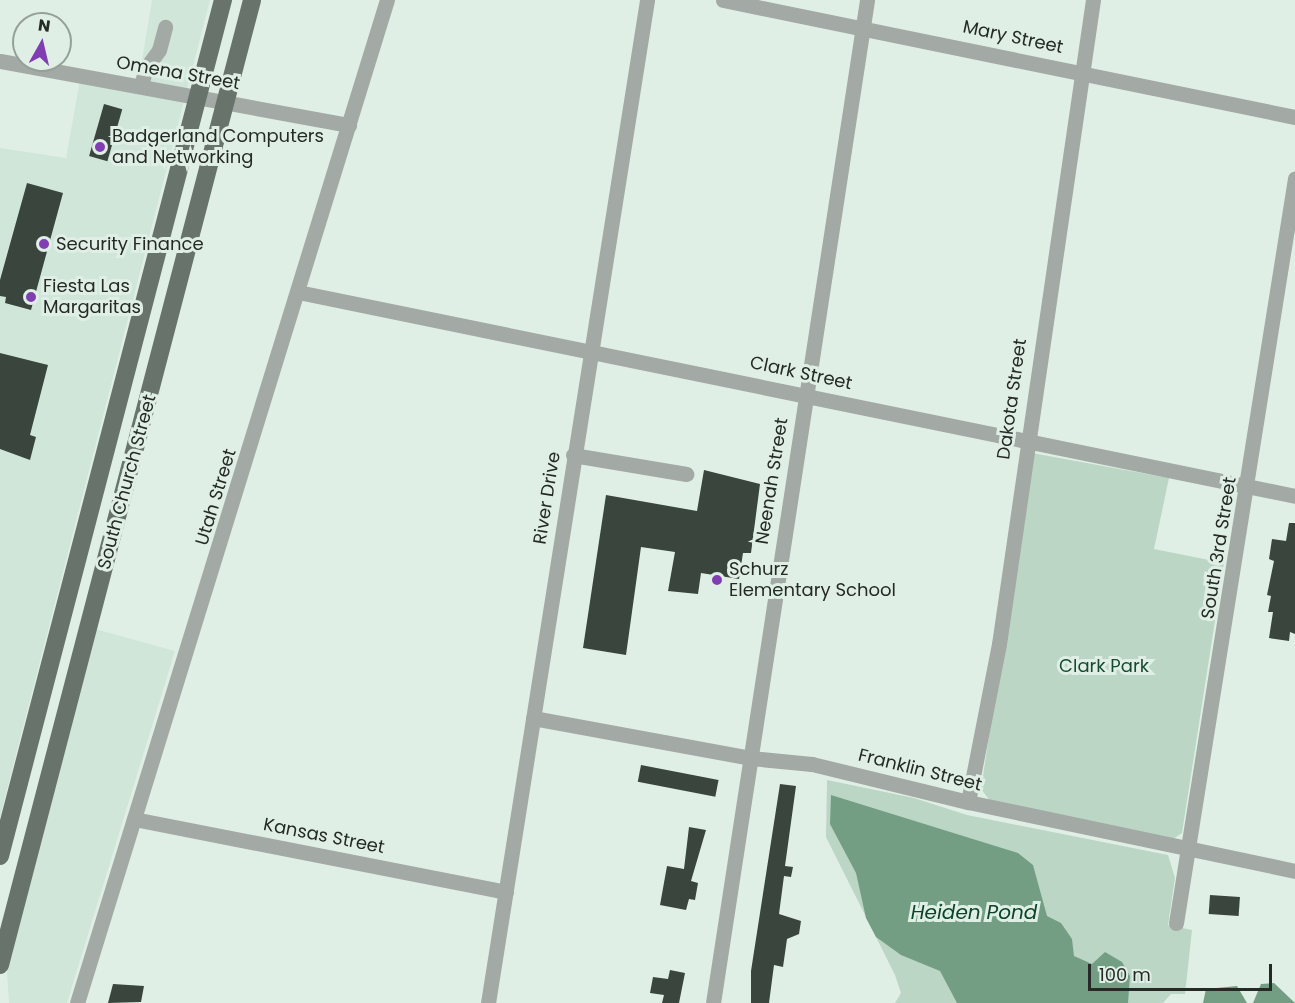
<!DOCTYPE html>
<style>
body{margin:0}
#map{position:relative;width:1295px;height:1003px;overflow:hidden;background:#e0efe5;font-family:Poppins,sans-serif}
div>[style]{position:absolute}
.built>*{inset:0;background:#d0e6d8}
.green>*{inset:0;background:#bcd6c5}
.water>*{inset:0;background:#739e84}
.building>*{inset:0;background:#39453d;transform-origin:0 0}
.minor>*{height:15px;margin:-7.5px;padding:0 7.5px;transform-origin:7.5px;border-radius:7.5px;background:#a3a9a5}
.major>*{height:18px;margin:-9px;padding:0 9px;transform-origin:9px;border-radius:9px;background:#68736c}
.dots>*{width:16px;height:16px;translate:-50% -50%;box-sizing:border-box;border:3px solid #e0efe5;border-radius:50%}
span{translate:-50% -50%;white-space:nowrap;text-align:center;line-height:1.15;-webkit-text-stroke:6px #e0efe5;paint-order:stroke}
.street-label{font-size:18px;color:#252a27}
.poi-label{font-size:18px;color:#252a27}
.left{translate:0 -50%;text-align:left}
.park-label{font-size:18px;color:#164b30}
.water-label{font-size:20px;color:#0d4429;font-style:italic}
.north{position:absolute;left:12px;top:12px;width:60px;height:60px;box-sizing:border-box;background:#e0efe5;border:2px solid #95a099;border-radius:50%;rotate:8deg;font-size:16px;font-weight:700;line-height:24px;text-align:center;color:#252a27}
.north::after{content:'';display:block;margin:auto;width:21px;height:27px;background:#803eb2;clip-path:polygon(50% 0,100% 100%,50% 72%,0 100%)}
.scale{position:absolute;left:1088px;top:964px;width:184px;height:27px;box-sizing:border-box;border:3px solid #252a27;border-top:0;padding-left:8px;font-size:18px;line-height:21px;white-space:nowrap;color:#252a27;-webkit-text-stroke:4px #e0efe5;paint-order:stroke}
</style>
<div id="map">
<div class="built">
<div style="clip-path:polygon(152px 0,210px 0,0 817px,0 148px,66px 158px,80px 80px,137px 90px)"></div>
<div style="clip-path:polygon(95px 629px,175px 651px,67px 1003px,9px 1003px,7px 973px)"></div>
</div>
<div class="green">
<div style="clip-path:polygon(1032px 453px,1169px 478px,1154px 549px,1224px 563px,1182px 833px,1173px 839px,991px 802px,981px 789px)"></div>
<div style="clip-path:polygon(827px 780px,914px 798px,967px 815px,1168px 855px,1175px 878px,1168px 925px,1192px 930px,1185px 994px,1171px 994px,1163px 1003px,895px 1003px,901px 993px,895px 975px,826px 837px)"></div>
</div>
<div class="water">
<div style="clip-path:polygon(831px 795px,1018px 853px,1033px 865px,1047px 916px,1061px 923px,1072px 939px,1074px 956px,1092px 964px,1105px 952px,1122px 962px,1130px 976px,1128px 1003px,957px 1003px,940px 971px,901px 955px,876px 937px,866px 918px,856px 873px,830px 824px)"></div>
<div style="clip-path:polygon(1274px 983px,1295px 1003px,1253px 1003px,1261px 984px)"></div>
<div style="clip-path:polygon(1237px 986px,1247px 1003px,1203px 1003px,1206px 989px)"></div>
</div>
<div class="building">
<div style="left:104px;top:104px;width:19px;height:54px;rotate:16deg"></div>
<div style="clip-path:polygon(27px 183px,63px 193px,31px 310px,5px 303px,6px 297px,0 296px,0 280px)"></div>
<div style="clip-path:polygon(0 353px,48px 365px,30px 435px,36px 437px,30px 460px,0 449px)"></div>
<div style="clip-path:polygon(704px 470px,760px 484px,751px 553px,743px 553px,739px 579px,701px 573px,698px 594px,668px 591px,675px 552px,641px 547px,626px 655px,583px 648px,606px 495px,697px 511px)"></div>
<div style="clip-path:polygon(1289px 523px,1295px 523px,1295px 634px,1290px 632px,1289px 641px,1269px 638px,1273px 612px,1268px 612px,1271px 596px,1267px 595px,1274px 561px,1269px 559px,1272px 539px,1286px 541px)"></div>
<div style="left:641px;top:765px;width:79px;height:17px;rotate:11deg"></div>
<div style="clip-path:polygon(780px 784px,796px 786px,785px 866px,793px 867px,791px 877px,784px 876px,779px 914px,801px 921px,799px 934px,787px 939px,783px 967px,774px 965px,769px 1003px,751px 1003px,751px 971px)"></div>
<div style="clip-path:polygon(689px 827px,706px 830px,691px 881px,698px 883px,695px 900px,689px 899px,686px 910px,660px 905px,667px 866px,684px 869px)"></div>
<div style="left:1210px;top:895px;width:30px;height:19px;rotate:4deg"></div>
<div style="clip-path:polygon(670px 970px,685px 973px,679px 1003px,662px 1003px,664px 995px,650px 993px,653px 977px,668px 979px)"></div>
<div style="clip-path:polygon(113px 984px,144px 986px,141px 1002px,108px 1003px)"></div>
</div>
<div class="minor">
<div style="left:723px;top:0;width:584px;rotate:11.56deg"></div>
<div style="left:0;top:61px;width:355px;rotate:10.4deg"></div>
<div style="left:141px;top:85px;width:18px;rotate:-74deg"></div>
<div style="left:146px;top:68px;width:22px;rotate:-54deg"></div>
<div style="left:159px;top:50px;width:24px;rotate:-75deg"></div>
<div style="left:298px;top:292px;width:1018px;rotate:11.56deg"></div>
<div style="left:573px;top:455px;width:115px;rotate:9.5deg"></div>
<div style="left:533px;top:718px;width:221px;rotate:10.4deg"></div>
<div style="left:750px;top:758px;width:62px;rotate:5.5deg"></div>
<div style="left:812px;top:764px;width:161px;rotate:13.7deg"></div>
<div style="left:968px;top:802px;width:334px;rotate:11.9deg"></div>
<div style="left:968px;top:802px;width:161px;rotate:-78.9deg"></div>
<div style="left:999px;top:644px;width:651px;rotate:-81.7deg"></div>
<div style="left:134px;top:819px;width:379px;rotate:11.1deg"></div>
<div style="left:1176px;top:923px;width:754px;rotate:-80.92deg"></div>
<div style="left:77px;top:1003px;width:1050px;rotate:-72.83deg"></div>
<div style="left:488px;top:1003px;width:1016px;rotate:-80.99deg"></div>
<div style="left:713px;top:1003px;width:1015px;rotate:-81.27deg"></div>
</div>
<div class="major">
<div style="left:0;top:856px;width:885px;rotate:-75.4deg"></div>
<div style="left:0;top:965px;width:997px;rotate:-75.36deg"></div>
</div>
<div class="dots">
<div style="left:100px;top:147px;background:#803eb2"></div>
<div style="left:44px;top:244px;background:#803eb2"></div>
<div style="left:31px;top:297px;background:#803eb2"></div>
<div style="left:717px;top:580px;background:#803eb2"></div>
</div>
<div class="street-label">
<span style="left:1013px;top:37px;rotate:12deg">Mary Street</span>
<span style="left:178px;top:73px;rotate:10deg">Omena Street</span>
<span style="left:801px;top:373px;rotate:12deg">Clark Street</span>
<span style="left:1012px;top:399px;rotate:-82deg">Dakota Street</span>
<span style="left:772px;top:481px;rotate:-81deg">Neenah Street</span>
<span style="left:127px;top:482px;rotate:-75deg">South Church Street</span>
<span style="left:216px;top:497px;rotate:-73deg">Utah Street</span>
<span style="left:547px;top:498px;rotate:-81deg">River Drive</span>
<span style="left:1219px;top:548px;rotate:-81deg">South 3rd Street</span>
<span style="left:920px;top:770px;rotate:14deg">Franklin Street</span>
<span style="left:324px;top:836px;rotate:11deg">Kansas Street</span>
</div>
<div class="poi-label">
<span class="left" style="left:112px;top:147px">Badgerland Computers<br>and Networking</span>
<span class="left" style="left:56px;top:244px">Security Finance</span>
<span class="left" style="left:43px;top:297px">Fiesta Las<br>Margaritas</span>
<span class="left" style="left:729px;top:580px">Schurz<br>Elementary School</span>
</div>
<div class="park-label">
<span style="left:1104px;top:666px">Clark Park</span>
</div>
<div class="water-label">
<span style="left:974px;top:912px">Heiden Pond</span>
</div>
<div class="north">N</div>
<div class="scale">100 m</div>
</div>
